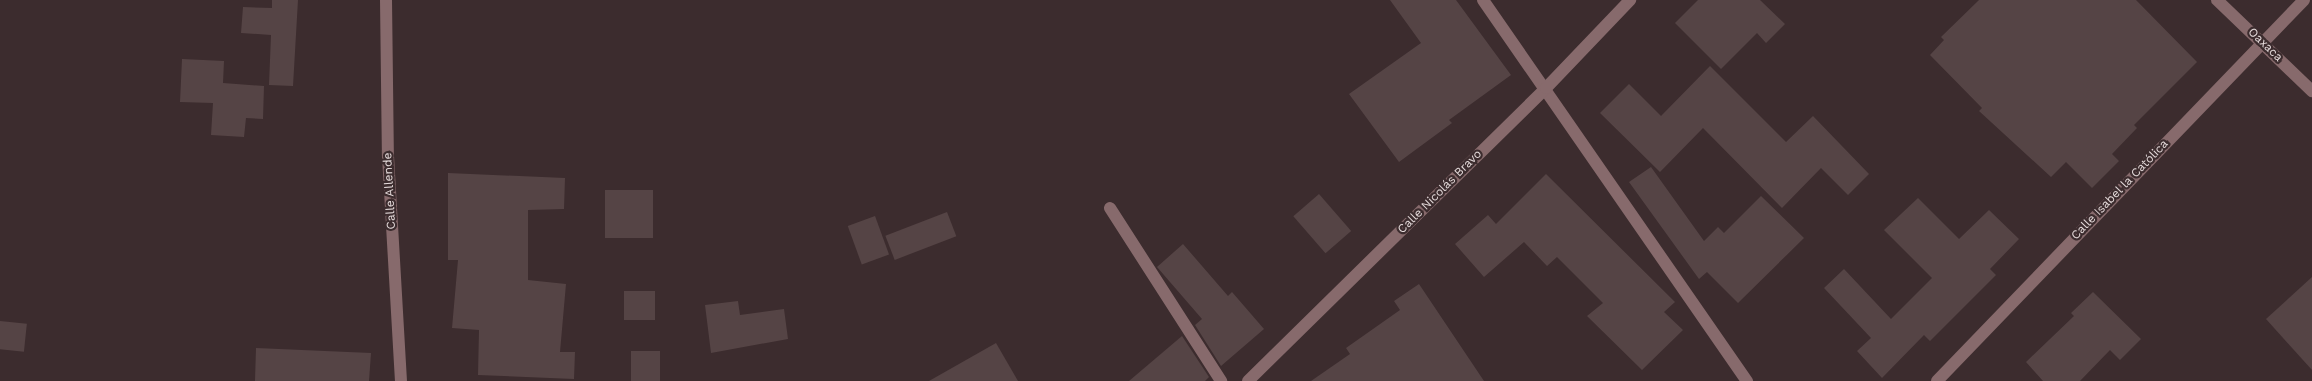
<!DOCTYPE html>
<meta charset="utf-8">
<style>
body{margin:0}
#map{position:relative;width:2312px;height:381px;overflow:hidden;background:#3c2c2e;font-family:"Work Sans",sans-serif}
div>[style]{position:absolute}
.building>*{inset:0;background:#554445;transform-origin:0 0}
.minor>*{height:12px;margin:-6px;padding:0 6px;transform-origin:6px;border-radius:6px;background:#876a6c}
span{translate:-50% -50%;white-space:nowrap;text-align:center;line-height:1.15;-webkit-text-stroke:4.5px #3c2c2e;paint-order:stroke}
.street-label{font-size:12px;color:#e5dbdb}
</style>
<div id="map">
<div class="building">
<div style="clip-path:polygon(272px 0,298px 0,293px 86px,269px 85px,271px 35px,241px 33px,243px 7px,272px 8px)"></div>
<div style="clip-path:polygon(1390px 0,1456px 0,1511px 75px,1449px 120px,1452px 123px,1399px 162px,1349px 94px,1421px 43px)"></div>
<div style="clip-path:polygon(1698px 0,1760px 0,1785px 24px,1766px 43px,1757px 33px,1721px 69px,1675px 23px)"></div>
<div style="clip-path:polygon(1979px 0,2136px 0,2197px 62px,2134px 125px,2137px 128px,2112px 154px,2119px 161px,2092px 188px,2066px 162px,2051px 177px,1979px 111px,1982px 108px,1930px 55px,1944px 40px,1941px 37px)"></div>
<div style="clip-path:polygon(182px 59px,224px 61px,223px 83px,264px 86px,263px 119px,246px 118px,244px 137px,211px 135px,213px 103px,180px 102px)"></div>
<div style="clip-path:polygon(1710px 66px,1786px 142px,1813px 116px,1869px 174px,1848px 195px,1821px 168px,1782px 208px,1703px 128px,1660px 172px,1600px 113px,1629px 84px,1661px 116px)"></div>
<div style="clip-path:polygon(1651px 167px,1704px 241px,1718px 227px,1724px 233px,1761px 196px,1804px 238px,1738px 303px,1707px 272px,1699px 279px,1629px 182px)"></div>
<div style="clip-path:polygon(448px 173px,565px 178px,564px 209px,528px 210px,528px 280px,566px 284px,560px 352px,575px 352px,574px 379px,478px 375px,479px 330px,452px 328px,458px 260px,448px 260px)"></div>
<div style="clip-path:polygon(1546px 174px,1675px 302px,1664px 312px,1683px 330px,1642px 370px,1587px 316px,1603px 303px,1557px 257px,1547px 266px,1524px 242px,1484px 277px,1455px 244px,1488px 215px,1496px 224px)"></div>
<div style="left:605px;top:190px;width:48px;height:48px"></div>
<div style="left:1319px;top:194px;width:49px;height:34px;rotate:49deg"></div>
<div style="clip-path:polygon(1918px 198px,1959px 239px,1989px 210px,2019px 239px,1990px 269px,1996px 275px,1930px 341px,1924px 335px,1882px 378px,1857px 351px,1871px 338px,1824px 288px,1844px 269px,1891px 319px,1932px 278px,1884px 230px)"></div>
<div style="left:947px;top:212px;width:26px;height:66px;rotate:69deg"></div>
<div style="left:875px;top:216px;width:41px;height:29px;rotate:70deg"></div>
<div style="clip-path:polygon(1183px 244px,1228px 296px,1232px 292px,1264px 329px,1221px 366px,1195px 325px,1202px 319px,1157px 267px)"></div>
<div style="clip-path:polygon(2312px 277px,2312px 370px,2266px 319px)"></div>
<div style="clip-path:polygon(1419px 284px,1484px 381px,1311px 381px,1350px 354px,1346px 348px,1400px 310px,1394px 301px)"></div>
<div style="left:624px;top:291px;width:31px;height:29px"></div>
<div style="clip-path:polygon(2093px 292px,2141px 339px,2120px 360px,2110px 350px,2080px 381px,2043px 381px,2026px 362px,2074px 316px,2071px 313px)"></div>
<div style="clip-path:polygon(738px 301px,740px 315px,784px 309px,788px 339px,711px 353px,705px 305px)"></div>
<div style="left:0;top:321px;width:27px;height:28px;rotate:6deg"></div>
<div style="clip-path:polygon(1182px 336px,1209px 377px,1205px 381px,1129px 381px)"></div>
<div style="clip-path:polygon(996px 343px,1018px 381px,929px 381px)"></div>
<div style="clip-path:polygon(256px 348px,371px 353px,369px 381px,255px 381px)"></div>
<div style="left:631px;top:351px;width:29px;height:30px"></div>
</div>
<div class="minor">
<div style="left:386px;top:0;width:156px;rotate:89.3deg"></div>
<div style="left:388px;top:156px;width:225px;rotate:86.7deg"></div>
<div style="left:1483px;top:0;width:464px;rotate:55.3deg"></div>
<div style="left:2217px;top:0;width:132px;rotate:43.8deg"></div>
<div style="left:1110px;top:208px;width:206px;rotate:57.3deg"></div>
<div style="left:1248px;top:381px;width:418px;rotate:-44.5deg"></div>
<div style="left:1546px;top:88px;width:122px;rotate:-46.3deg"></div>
<div style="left:1937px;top:381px;width:529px;rotate:-46.07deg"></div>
</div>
<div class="street-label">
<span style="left:2265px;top:45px;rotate:44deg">Oaxaca</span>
<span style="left:2120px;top:190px;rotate:-46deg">Calle Isabel la Católica</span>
<span style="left:390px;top:191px;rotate:-93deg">Calle Allende</span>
<span style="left:1440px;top:192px;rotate:-45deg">Calle Nicolás Bravo</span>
</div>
</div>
